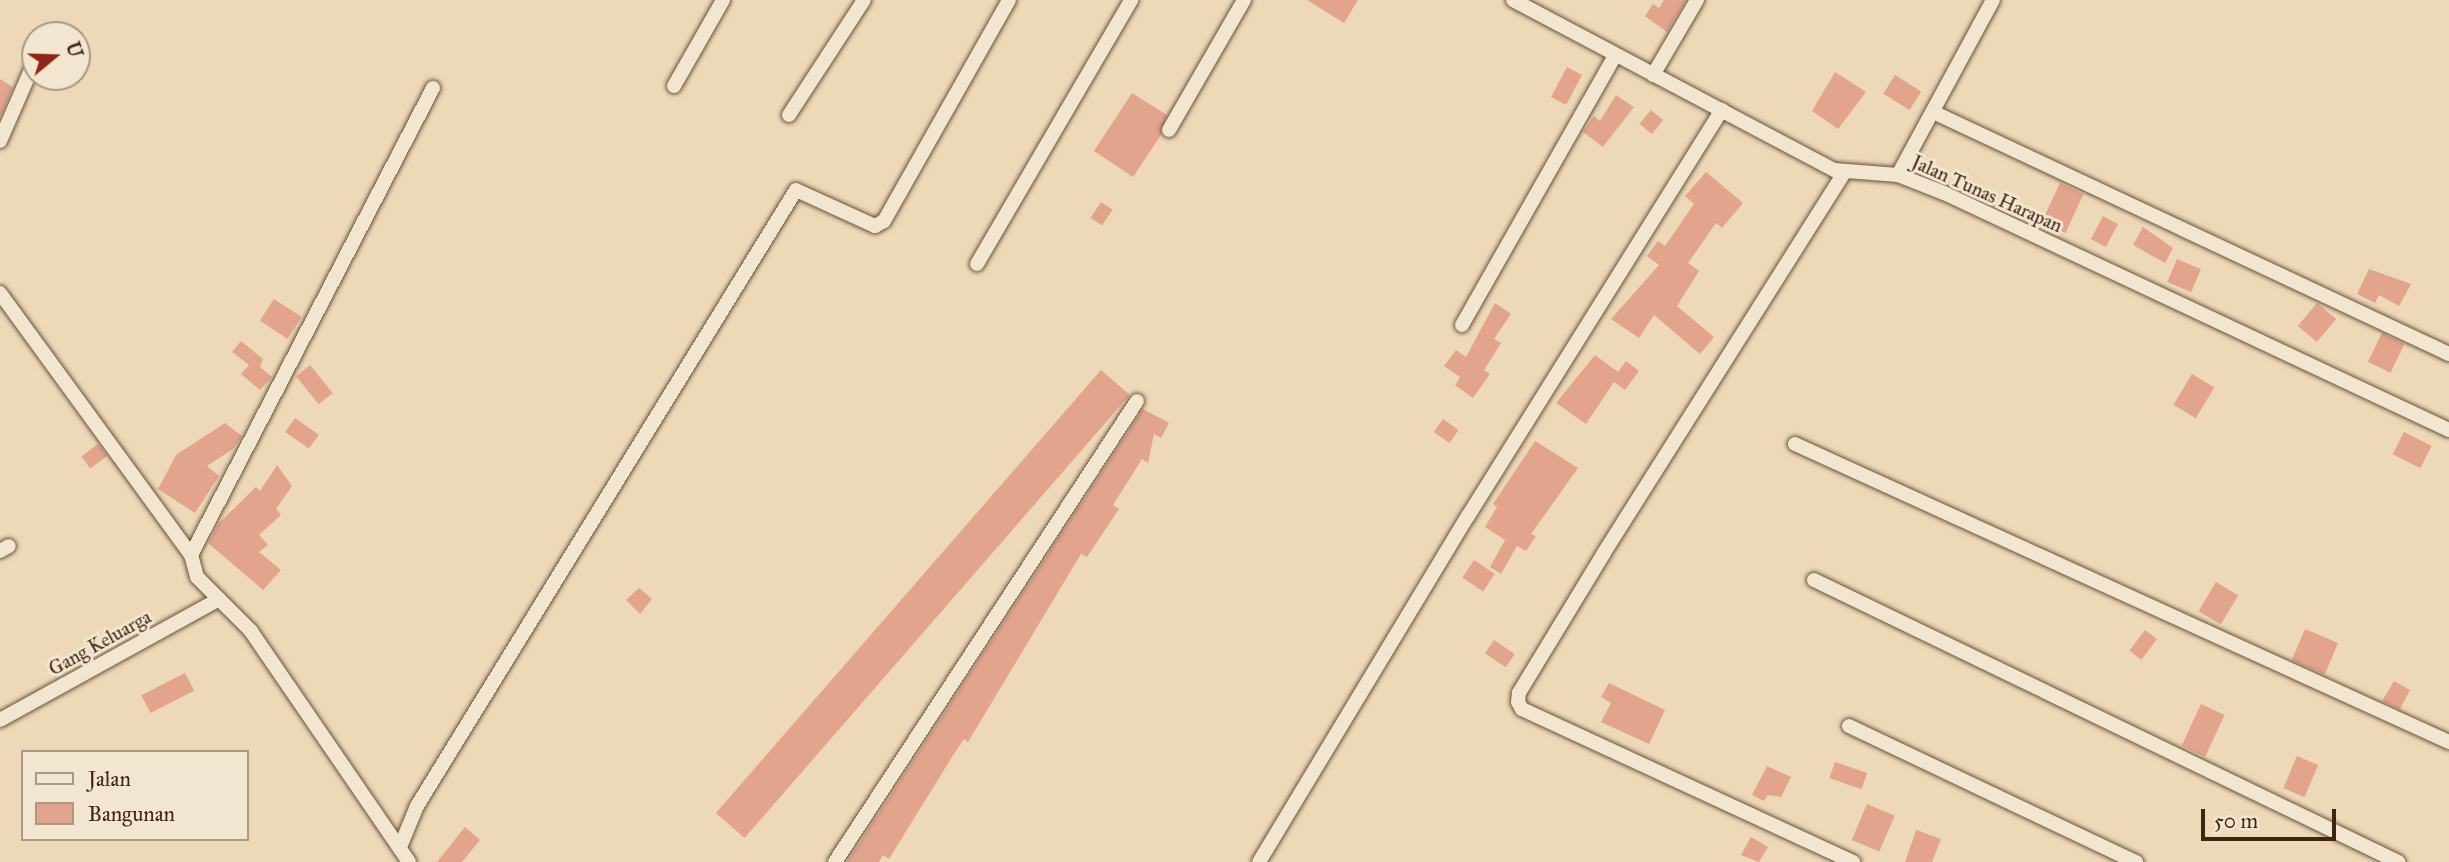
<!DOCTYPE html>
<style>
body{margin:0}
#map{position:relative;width:2449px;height:862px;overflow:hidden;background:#edd8b8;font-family:"IM FELL Great Primer",serif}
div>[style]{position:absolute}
.building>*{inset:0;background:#e3a48d;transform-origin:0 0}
.roads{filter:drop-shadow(0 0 2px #695239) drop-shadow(0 0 2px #695239)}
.street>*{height:14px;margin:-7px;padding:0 7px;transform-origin:7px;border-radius:7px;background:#f3e6d1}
span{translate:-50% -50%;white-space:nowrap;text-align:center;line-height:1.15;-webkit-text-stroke:6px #f3e6d1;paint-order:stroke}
.street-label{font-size:19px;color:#3d250f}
.legend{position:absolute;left:21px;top:750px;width:228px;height:91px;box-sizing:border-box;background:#f3e6d1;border:2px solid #aa9983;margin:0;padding:9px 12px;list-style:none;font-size:21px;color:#3d250f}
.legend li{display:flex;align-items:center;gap:14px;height:35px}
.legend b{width:35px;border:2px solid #aa9983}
.north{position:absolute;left:21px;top:21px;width:70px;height:70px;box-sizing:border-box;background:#f3e6d1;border:2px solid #aa9983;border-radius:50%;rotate:71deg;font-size:19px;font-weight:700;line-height:28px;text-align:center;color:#3d250f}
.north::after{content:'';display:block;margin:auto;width:24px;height:32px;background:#8f2418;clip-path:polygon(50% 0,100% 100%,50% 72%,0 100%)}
.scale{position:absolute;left:2201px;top:809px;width:135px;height:32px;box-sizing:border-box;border:4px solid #3d250f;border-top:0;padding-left:9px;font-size:21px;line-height:24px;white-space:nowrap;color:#3d250f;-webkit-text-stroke:5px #f3e6d1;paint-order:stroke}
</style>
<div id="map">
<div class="building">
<div style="clip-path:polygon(1307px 0,1358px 0,1344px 23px)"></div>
<div style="clip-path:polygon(1664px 0,1686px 0,1667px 32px,1645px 16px,1653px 4px,1659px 8px)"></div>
<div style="left:1567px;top:67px;width:17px;height:34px;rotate:28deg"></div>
<div style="clip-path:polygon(1835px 72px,1866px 92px,1838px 129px,1812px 111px)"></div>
<div style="left:1895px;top:75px;width:31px;height:22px;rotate:32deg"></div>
<div style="clip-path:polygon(0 79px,13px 87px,0 117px)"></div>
<div style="clip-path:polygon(1132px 93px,1167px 115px,1161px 135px,1133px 177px,1094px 151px)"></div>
<div style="clip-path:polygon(1616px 95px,1634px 107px,1603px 147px,1583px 132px,1594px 116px,1600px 121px)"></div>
<div style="left:1651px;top:110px;width:16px;height:18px;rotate:40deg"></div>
<div style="clip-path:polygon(1706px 172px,1743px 203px,1722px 228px,1716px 223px,1688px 263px,1699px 271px,1677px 306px,1714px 337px,1700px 354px,1654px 315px,1639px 338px,1611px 319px,1659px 265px,1647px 256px,1658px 241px,1665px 246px,1694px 204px,1685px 196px)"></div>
<div style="left:2060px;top:183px;width:26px;height:43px;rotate:25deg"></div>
<div style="left:1101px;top:202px;width:14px;height:19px;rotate:34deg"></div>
<div style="left:2103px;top:216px;width:17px;height:26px;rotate:28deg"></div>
<div style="clip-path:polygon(2143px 227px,2173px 248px,2165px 263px,2133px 245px)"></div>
<div style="left:2177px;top:259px;width:26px;height:25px;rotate:23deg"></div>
<div style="clip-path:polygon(2369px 269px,2411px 284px,2399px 306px,2379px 295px,2375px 303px,2357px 294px)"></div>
<div style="left:274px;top:299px;width:33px;height:26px;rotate:33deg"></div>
<div style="clip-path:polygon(1495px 303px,1511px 314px,1494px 339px,1501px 343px,1484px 370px,1490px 374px,1473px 398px,1455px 385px,1460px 377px,1444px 366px,1456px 350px,1466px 357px)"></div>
<div style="left:2317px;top:303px;width:25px;height:30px;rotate:40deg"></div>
<div style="left:2382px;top:333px;width:25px;height:32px;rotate:26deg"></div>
<div style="clip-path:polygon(241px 341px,263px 359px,260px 367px,272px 377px,260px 390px,241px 374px,249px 365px,232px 352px)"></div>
<div style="clip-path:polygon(1595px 355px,1618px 372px,1626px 361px,1639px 371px,1625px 390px,1614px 382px,1586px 424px,1556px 403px)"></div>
<div style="left:310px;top:365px;width:36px;height:18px;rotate:51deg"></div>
<div style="left:1101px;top:370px;width:38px;height:587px;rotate:41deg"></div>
<div style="left:2192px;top:374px;width:26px;height:36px;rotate:31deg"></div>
<div style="clip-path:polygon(1143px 409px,1169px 423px,1161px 438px,1154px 434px,1148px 463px,1142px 459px,1113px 505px,1119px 509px,1087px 557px,1081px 554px,968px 742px,964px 739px,952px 757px,889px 859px,883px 855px,879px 862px,847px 862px)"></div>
<div style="left:295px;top:418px;width:29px;height:17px;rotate:35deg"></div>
<div style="left:1443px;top:419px;width:19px;height:16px;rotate:35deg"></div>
<div style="clip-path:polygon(225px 423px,242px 436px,233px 449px,207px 466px,219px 476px,195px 513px,158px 489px,176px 455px)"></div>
<div style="left:2404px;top:432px;width:31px;height:25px;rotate:27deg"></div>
<div style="clip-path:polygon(1535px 441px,1578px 468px,1531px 534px,1536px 536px,1526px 551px,1517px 546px,1501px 574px,1490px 567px,1505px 540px,1485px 527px,1497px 507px,1493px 504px)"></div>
<div style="left:98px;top:444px;width:15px;height:21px;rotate:53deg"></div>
<div style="clip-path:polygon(277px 465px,292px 486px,276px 509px,281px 515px,259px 535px,268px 545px,259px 552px,281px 570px,263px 590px,208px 543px,219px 523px,256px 487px,260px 491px)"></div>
<div style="left:1474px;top:560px;width:25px;height:21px;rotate:34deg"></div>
<div style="left:2216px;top:582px;width:26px;height:34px;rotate:31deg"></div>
<div style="clip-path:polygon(639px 588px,652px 599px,640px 614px,626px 600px)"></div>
<div style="left:2305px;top:629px;width:36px;height:34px;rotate:23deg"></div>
<div style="left:2145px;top:630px;width:15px;height:26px;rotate:37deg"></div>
<div style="left:1494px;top:640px;width:25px;height:16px;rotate:34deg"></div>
<div style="left:185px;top:673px;width:20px;height:49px;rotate:63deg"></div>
<div style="clip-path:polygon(2394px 681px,2410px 690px,2400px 709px,2382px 701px)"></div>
<div style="clip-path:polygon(1609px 683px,1665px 710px,1649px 744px,1601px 722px,1611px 703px,1601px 697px)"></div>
<div style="left:2201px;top:704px;width:26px;height:46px;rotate:25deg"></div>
<div style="left:2297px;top:756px;width:23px;height:35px;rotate:23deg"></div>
<div style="left:1835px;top:762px;width:34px;height:17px;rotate:19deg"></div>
<div style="clip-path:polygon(1767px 766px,1791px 777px,1781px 797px,1768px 795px,1764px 801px,1752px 795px)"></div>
<div style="left:1867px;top:804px;width:30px;height:39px;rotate:23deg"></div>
<div style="clip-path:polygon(465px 827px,480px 840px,462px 862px,437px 862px)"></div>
<div style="clip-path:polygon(1916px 830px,1941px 839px,1932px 862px,1905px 862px)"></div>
<div style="clip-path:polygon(1751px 837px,1768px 847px,1759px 862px,1741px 855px)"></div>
</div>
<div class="roads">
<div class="street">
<div style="left:1513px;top:0;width:363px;rotate:27.9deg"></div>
<div style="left:1834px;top:170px;width:64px;rotate:4.5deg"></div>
<div style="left:1898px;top:175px;width:49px;rotate:21.4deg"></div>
<div style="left:1944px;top:193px;width:558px;rotate:25.14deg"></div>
<div style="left:1653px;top:75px;width:87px;rotate:-59.6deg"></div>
<div style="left:674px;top:86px;width:99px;rotate:-60.3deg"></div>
<div style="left:1933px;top:112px;width:570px;rotate:25.13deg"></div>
<div style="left:789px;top:115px;width:137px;rotate:-56.9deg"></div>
<div style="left:1169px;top:130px;width:150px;rotate:-60deg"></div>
<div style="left:0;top:141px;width:87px;rotate:-66.4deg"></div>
<div style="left:1844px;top:173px;width:449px;rotate:122.3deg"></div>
<div style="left:1604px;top:553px;width:164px;rotate:121.3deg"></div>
<div style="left:1519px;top:693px;width:9px;rotate:96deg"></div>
<div style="left:1518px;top:702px;width:8px;rotate:60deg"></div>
<div style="left:1522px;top:709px;width:365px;rotate:24.8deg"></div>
<div style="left:1898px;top:175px;width:199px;rotate:-61.5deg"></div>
<div style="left:977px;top:264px;width:306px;rotate:-59.7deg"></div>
<div style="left:0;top:293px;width:324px;rotate:53.9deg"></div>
<div style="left:1462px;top:325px;width:309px;rotate:-60.4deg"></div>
<div style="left:1795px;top:444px;width:719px;rotate:24.5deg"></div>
<div style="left:0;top:551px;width:10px;rotate:-29deg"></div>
<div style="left:1814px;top:580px;width:649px;rotate:25.77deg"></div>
<div style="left:0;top:720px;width:250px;rotate:-28.9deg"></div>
<div style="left:1849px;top:726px;width:318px;rotate:25.4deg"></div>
<div style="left:400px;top:847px;width:44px;rotate:-67.5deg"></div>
<div style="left:417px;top:806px;width:723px;rotate:-58.4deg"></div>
<div style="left:796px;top:190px;width:87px;rotate:24.5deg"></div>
<div style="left:875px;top:226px;width:10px;rotate:-29deg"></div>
<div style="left:884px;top:221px;width:254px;rotate:-60.5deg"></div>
<div style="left:409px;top:862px;width:280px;rotate:-124.4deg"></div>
<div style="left:251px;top:631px;width:76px;rotate:-135deg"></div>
<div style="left:197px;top:577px;width:23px;rotate:-105deg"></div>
<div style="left:191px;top:555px;width:526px;rotate:-62.61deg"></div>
<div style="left:835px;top:862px;width:551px;rotate:-56.77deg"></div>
<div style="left:1259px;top:862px;width:404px;rotate:-58.9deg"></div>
<div style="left:1468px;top:516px;width:479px;rotate:-58deg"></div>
</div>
</div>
<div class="street-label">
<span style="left:1987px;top:194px;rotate:24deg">Jalan Tunas Harapan</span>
<span style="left:100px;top:643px;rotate:-29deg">Gang Keluarga</span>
</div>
<ul class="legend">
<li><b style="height:9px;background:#f3e6d1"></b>Jalan</li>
<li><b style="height:19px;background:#e3a48d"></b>Bangunan</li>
</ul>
<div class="north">U</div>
<div class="scale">50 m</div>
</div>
